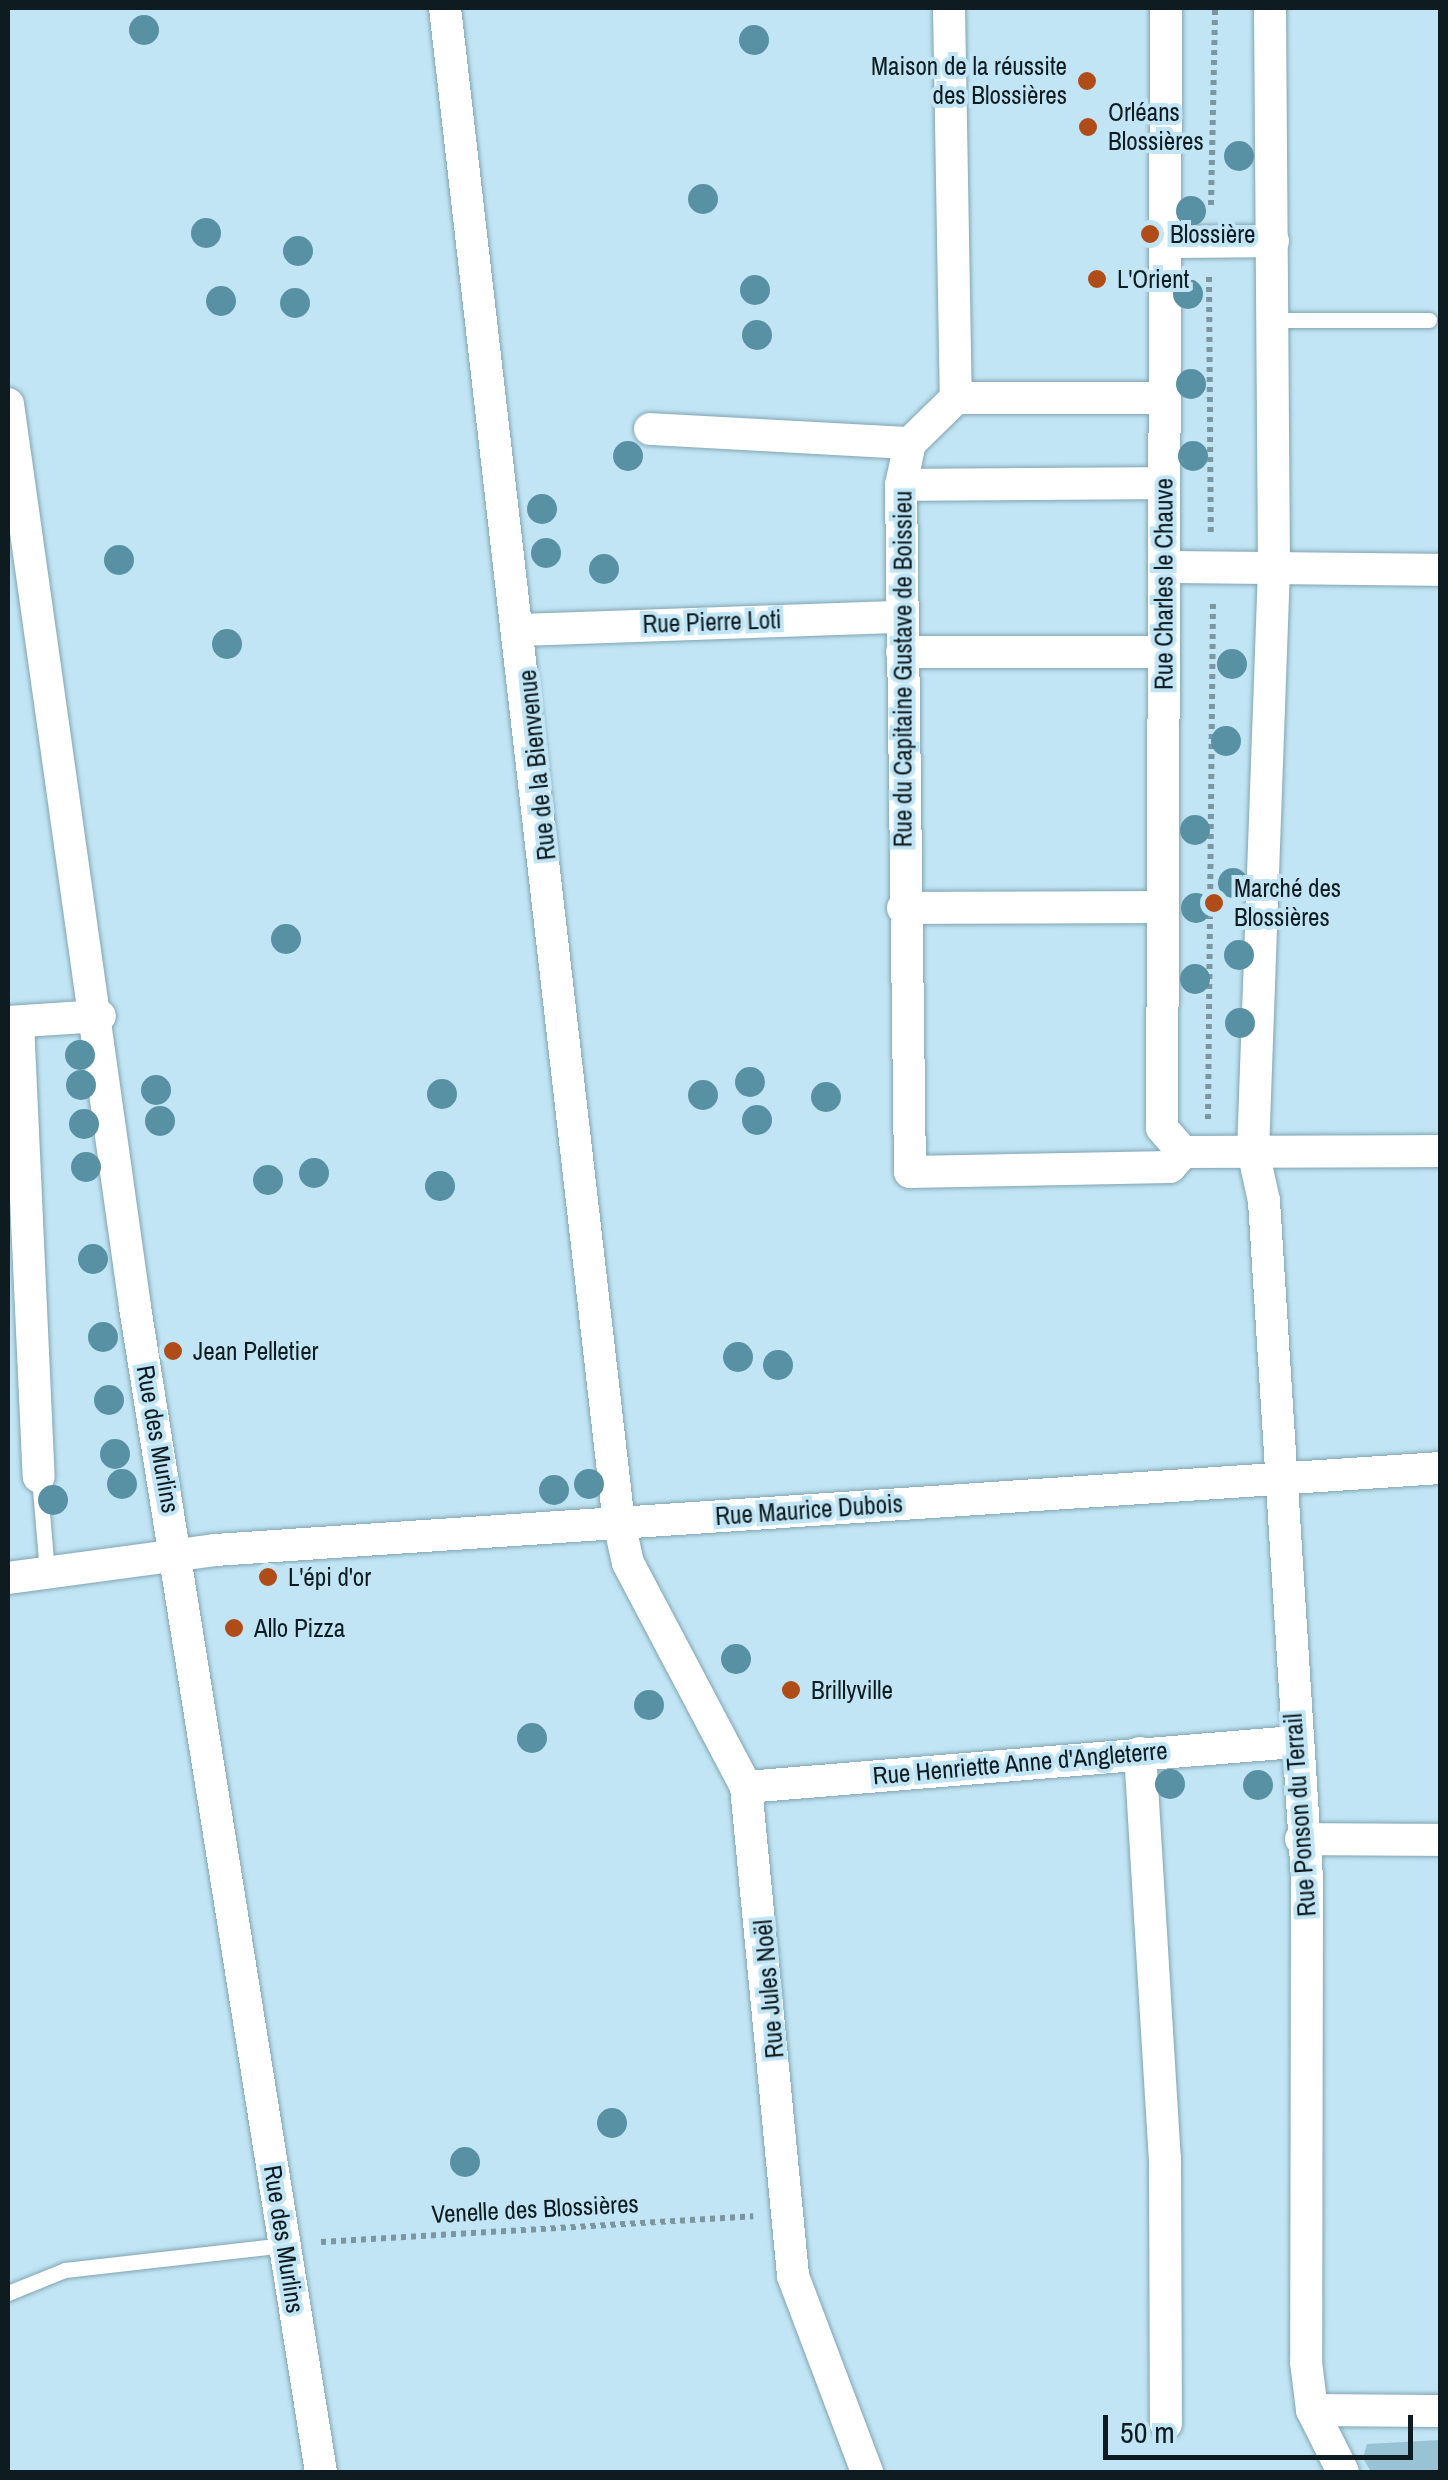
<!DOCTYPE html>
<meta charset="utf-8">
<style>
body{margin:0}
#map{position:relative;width:1448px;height:2480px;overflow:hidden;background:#c1e5f4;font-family:"Archivo Narrow",sans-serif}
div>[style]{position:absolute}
.green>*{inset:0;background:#98c3d4}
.path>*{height:6px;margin-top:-3px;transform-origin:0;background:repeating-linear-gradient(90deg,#7b96a1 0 5px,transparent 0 10px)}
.roads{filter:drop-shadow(0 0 2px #81a4b2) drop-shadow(0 0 2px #81a4b2)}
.lane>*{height:15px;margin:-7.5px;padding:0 7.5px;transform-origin:7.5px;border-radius:7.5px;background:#fff}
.street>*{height:32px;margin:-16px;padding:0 16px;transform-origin:16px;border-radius:16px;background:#fff}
.trees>*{width:30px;height:30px;margin:-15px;border-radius:50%;background:#5891a3}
.dots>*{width:28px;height:28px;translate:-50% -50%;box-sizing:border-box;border:5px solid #c1e5f4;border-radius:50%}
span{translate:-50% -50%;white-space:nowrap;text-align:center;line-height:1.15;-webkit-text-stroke:8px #c1e5f4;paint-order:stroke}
.poi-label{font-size:25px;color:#0e1c21}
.right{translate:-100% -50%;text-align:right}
.left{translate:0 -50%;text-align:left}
.street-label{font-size:25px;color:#0e1c21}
.frame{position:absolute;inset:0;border:10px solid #0e1c21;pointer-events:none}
.scale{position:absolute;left:1103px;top:2415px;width:310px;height:45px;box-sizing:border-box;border:5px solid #0e1c21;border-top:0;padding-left:12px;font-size:30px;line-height:35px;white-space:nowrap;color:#0e1c21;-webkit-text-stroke:8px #c1e5f4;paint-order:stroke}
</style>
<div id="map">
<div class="green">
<div style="clip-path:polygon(1440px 2440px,1440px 2472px,1371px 2472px,1363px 2458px,1367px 2444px)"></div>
</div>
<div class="path">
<div style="left:1211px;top:205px;width:197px;rotate:-88.8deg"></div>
<div style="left:1209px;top:277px;width:258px;rotate:89.6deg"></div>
<div style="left:1208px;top:1119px;width:517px;rotate:-89.45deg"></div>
<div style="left:321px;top:2242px;width:433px;rotate:-3.4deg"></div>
</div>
<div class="roads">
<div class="lane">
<div style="left:1273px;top:320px;width:156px"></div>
<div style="left:39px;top:1477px;width:95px;rotate:85.2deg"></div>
<div style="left:8px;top:2293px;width:61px;rotate:-22deg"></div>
<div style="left:65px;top:2270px;width:221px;rotate:-6.5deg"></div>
</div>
<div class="street">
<div style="left:445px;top:8px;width:1525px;rotate:83.45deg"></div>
<div style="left:619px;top:1523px;width:41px;rotate:77.3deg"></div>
<div style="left:628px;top:1563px;width:253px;rotate:62.2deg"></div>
<div style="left:746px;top:1787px;width:491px;rotate:84.5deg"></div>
<div style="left:793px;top:2276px;width:210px;rotate:69.3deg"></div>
<div style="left:949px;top:8px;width:390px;rotate:89deg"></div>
<div style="left:956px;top:398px;width:64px;rotate:135.6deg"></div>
<div style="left:910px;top:443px;width:43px;rotate:102.1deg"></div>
<div style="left:901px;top:485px;width:687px;rotate:89.25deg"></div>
<div style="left:910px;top:1172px;width:260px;rotate:-1.1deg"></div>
<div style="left:1170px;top:1167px;width:20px;rotate:-49deg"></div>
<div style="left:1183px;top:1152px;width:257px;rotate:-0.2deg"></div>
<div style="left:1166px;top:8px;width:1120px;rotate:90.2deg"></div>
<div style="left:1162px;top:1128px;width:32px;rotate:49deg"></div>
<div style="left:1270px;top:8px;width:560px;rotate:89.59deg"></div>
<div style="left:1274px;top:568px;width:583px;rotate:92.06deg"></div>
<div style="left:1253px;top:1151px;width:51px;rotate:77.6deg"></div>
<div style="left:1264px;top:1201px;width:679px;rotate:86.37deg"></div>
<div style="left:1307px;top:1879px;width:483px;rotate:90.1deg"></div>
<div style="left:1306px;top:2362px;width:48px;rotate:82.9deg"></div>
<div style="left:1312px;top:2410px;width:69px;rotate:63.4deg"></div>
<div style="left:1164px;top:242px;width:109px;rotate:-0.5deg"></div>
<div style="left:956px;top:398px;width:207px"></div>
<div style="left:8px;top:404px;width:912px;rotate:81.99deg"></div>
<div style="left:135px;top:1307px;width:1180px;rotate:80.93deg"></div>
<div style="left:650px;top:429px;width:260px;rotate:3.1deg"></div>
<div style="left:901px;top:485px;width:263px;rotate:-0.4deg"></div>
<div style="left:1165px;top:567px;width:275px;rotate:0.6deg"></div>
<div style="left:522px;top:630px;width:379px;rotate:-2deg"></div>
<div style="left:902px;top:652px;width:262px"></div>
<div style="left:903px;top:908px;width:260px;rotate:-0.2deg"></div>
<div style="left:8px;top:1022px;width:92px;rotate:-3.7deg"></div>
<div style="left:18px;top:1022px;width:455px;rotate:87.4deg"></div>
<div style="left:8px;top:1578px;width:209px;rotate:-7.7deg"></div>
<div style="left:215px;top:1550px;width:1228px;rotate:-3.83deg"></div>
<div style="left:1140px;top:1753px;width:406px;rotate:86.5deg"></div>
<div style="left:1165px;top:2158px;width:266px;rotate:89.8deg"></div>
<div style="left:746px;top:1787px;width:550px;rotate:-4.69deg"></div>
<div style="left:1301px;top:1839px;width:139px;rotate:0.4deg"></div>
<div style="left:1312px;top:2410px;width:128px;rotate:0.4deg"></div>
</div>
</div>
<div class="trees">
<div style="left:144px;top:30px"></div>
<div style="left:754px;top:40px"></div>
<div style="left:1239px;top:156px"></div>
<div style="left:703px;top:199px"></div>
<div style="left:1191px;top:211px"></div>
<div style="left:206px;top:233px"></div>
<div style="left:298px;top:251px"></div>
<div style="left:755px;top:290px"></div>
<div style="left:1188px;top:294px"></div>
<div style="left:221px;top:301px"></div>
<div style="left:295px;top:303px"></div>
<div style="left:757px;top:335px"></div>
<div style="left:1191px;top:384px"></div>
<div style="left:628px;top:456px"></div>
<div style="left:1193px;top:456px"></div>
<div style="left:542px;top:509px"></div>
<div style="left:546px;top:553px"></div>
<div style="left:119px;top:560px"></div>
<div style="left:604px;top:569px"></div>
<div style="left:227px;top:644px"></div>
<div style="left:1232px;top:664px"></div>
<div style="left:1226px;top:741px"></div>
<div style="left:1195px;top:830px"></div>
<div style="left:1233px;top:883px"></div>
<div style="left:1196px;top:908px"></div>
<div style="left:286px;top:939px"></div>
<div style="left:1239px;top:955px"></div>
<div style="left:1195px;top:979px"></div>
<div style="left:1240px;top:1023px"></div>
<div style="left:80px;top:1055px"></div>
<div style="left:750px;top:1082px"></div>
<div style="left:81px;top:1085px"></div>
<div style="left:156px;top:1090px"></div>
<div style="left:442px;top:1094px"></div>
<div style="left:703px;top:1095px"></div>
<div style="left:826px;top:1097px"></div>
<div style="left:757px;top:1120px"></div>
<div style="left:160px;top:1121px"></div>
<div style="left:84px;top:1124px"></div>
<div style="left:86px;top:1167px"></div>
<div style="left:314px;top:1173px"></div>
<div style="left:268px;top:1180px"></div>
<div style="left:440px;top:1186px"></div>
<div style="left:93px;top:1259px"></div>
<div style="left:103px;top:1337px"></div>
<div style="left:738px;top:1357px"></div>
<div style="left:778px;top:1365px"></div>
<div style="left:109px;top:1400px"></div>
<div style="left:115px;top:1454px"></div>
<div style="left:122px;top:1484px"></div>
<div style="left:589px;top:1484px"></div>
<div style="left:554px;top:1490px"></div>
<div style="left:53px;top:1500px"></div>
<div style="left:736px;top:1659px"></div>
<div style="left:649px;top:1705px"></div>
<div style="left:532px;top:1738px"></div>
<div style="left:1170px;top:1784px"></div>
<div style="left:1258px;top:1785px"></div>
<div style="left:612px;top:2123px"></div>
<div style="left:465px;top:2162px"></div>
</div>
<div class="dots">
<div style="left:1087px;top:81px;background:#b04c18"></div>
<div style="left:1088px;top:127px;background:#b04c18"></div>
<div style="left:1150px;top:234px;background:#b04c18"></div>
<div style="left:1097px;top:279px;background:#b04c18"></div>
<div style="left:1214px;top:903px;background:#b04c18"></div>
<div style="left:173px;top:1351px;background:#b04c18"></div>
<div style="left:268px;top:1577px;background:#b04c18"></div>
<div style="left:234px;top:1628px;background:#b04c18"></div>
<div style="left:791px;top:1690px;background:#b04c18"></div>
</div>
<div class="poi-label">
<span class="right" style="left:1067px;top:81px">Maison de la réussite<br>des Blossières</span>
<span class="left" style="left:1108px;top:127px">Orléans<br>Blossières</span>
<span class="left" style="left:1170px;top:234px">Blossière</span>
<span class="left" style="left:1117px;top:279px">L'Orient</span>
<span class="left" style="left:1234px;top:903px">Marché des<br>Blossières</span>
<span class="left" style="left:193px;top:1351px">Jean Pelletier</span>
<span class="left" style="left:288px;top:1577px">L'épi d'or</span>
<span class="left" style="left:254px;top:1628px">Allo Pizza</span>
<span class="left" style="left:811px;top:1690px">Brillyville</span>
</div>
<div class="street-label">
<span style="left:1164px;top:584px;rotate:-90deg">Rue Charles le Chauve</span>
<span style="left:712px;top:622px;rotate:-2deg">Rue Pierre Loti</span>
<span style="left:903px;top:669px;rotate:-90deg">Rue du Capitaine Gustave de Boissieu</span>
<span style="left:537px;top:765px;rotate:-96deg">Rue de la Bienvenue</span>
<span style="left:158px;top:1439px;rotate:80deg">Rue des Murlins</span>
<span style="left:809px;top:1510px;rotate:-4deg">Rue Maurice Dubois</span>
<span style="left:1020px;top:1763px;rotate:-5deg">Rue Henriette Anne d'Angleterre</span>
<span style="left:1300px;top:1815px;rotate:-94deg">Rue Ponson du Terrail</span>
<span style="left:769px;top:1989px;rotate:-95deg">Rue Jules Noël</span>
<span style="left:535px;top:2209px;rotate:-3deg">Venelle des Blossières</span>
<span style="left:284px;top:2239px;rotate:81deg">Rue des Murlins</span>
</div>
<div class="frame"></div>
<div class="scale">50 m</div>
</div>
